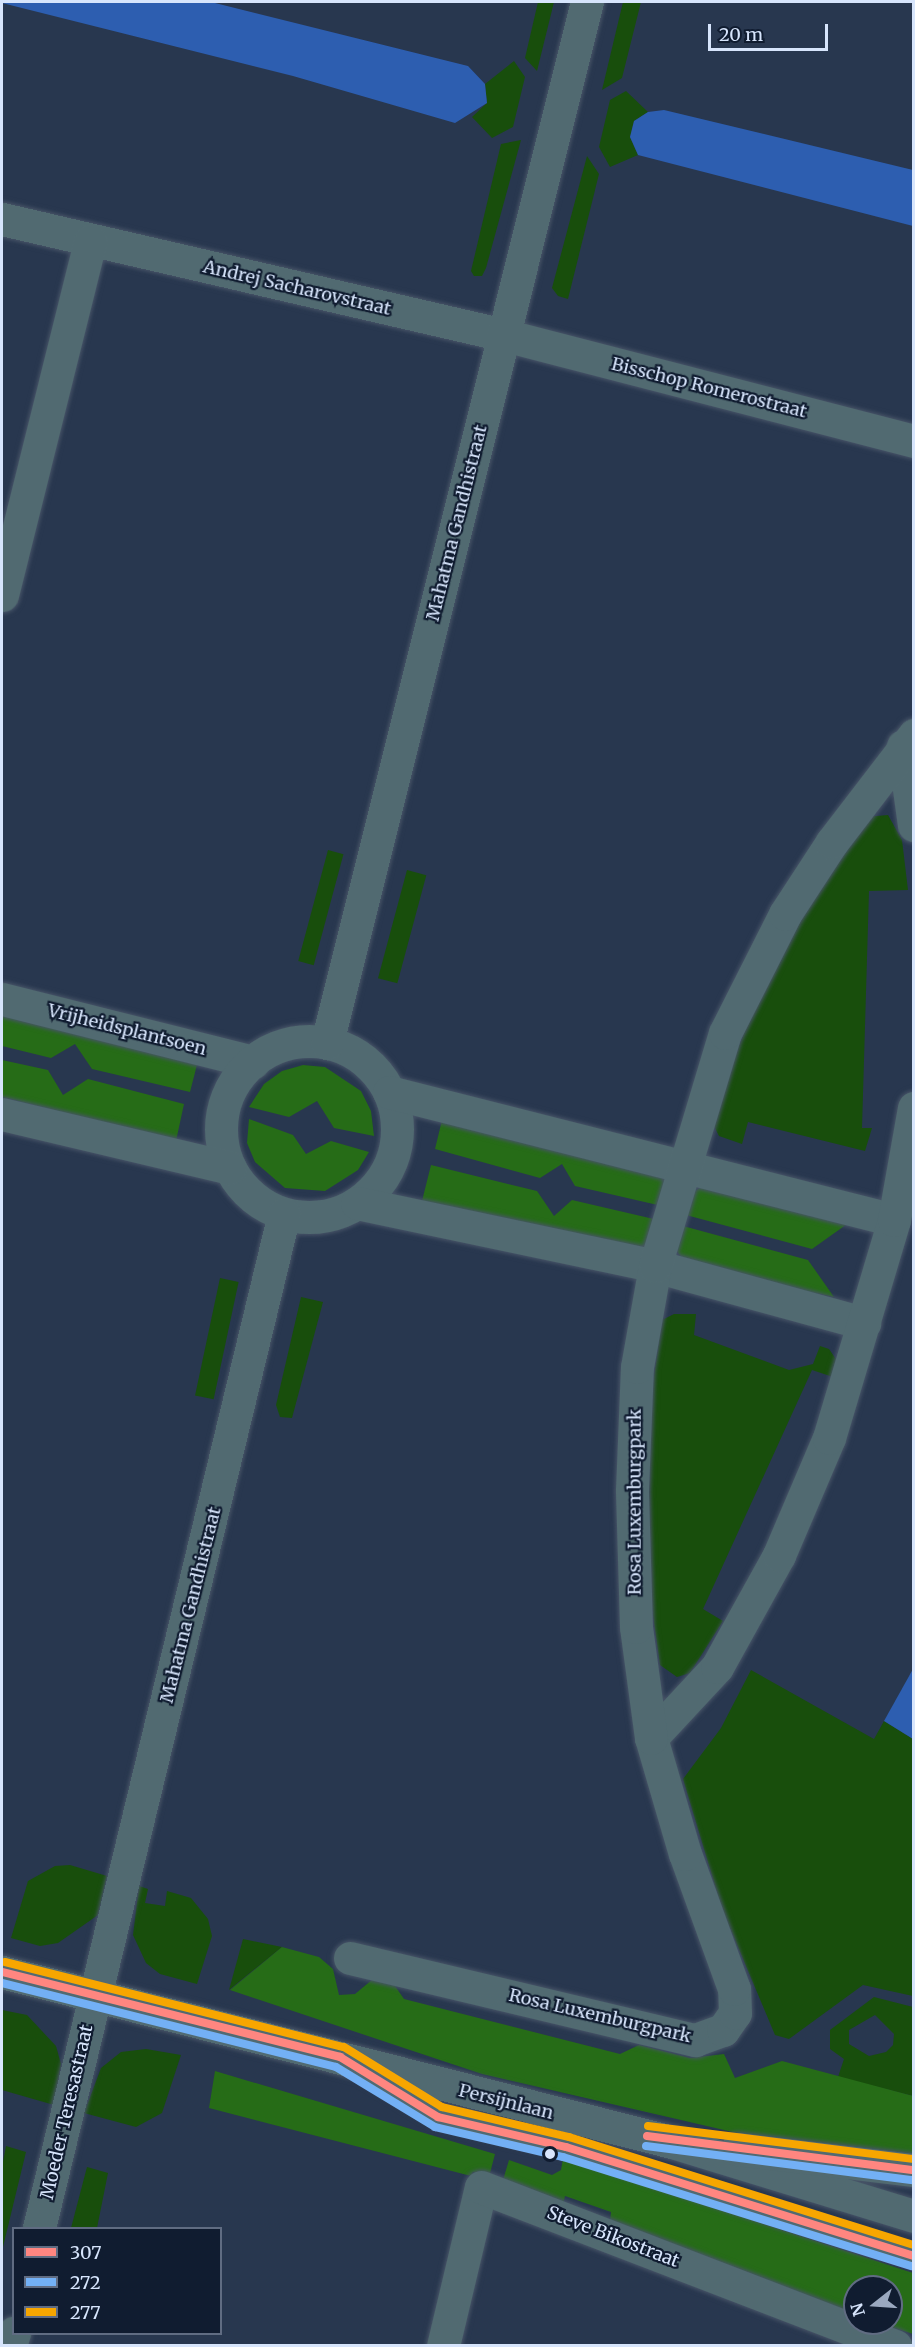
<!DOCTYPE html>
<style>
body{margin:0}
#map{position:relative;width:915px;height:2347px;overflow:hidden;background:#28374f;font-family:Merriweather,serif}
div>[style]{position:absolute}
.green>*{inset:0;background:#184e0c;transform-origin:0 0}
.forest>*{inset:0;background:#266c17}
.water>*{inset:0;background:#2d5eb0}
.roads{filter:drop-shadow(0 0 2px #475467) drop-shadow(0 0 2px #475467)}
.service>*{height:21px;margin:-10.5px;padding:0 10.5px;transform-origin:10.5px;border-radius:10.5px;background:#516a71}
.minor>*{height:33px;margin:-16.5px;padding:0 16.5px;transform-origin:16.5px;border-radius:16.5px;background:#516a71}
.minor>.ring{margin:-16.5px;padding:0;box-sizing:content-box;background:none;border:33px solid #516a71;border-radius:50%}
.tertiary>*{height:33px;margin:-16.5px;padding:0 16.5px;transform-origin:16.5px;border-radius:16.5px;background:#516a71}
.bus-1>*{height:8px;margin:-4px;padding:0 4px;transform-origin:4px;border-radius:4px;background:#ff8680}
.bus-2>*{height:8px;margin:-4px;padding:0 4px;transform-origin:4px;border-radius:4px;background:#73b0f5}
.bus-3>*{height:8px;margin:-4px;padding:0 4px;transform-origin:4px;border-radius:4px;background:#f7a600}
.dots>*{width:16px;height:16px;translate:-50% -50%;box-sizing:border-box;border:3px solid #101c30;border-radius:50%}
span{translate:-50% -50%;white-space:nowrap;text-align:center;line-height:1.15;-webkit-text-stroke:4.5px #101c30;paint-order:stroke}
.street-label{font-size:18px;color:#d7e5fc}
.frame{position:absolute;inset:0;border:3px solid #d7e5fc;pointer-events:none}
.legend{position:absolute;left:12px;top:2227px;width:210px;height:108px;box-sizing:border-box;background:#101c30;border:2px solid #606c82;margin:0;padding:8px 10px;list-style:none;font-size:18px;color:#d7e5fc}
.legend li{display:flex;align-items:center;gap:12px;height:30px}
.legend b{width:30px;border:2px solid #606c82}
.north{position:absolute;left:843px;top:2275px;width:60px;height:60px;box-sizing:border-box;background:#101c30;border:2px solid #606c82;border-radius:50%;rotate:253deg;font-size:16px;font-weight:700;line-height:24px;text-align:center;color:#d7e5fc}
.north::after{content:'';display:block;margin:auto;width:21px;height:27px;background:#9aa8bf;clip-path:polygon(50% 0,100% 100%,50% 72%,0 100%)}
.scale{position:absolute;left:708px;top:24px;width:120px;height:27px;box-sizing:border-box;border:3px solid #d7e5fc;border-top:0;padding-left:8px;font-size:18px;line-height:21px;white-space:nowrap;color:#d7e5fc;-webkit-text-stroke:4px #101c30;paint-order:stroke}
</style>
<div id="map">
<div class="green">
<div style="clip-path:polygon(538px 2px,554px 2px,537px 71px,525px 58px)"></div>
<div style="clip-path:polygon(623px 2px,641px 2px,622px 78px,602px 90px)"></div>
<div style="clip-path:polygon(514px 61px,525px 77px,513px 127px,492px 138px,472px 117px,487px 103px,485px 84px)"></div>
<div style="clip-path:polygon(626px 91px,648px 112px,634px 121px,630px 137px,638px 155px,610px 167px,599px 147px,610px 100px)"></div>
<div style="clip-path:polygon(521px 140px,486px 268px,482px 276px,474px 276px,471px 271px,501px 144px)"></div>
<div style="clip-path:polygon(587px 156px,599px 174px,568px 299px,558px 296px,552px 288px)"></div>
<div style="clip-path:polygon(888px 815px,902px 840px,908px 890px,869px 891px,862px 1128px,872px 1128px,865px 1151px,748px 1122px,742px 1144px,719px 1136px,712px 1122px,719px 1096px,778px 948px,865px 817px)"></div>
<div style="left:328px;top:850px;width:16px;height:115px;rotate:15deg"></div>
<div style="left:407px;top:870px;width:20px;height:112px;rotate:15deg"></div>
<div style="left:220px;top:1278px;width:19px;height:120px;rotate:12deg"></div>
<div style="clip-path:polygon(301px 1297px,323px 1302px,292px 1418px,280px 1417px,276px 1405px)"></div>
<div style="clip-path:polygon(674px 1314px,696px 1314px,694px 1335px,789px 1370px,813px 1364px,820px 1346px,829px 1349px,840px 1365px,836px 1378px,812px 1370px,703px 1609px,723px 1621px,690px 1673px,677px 1677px,660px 1665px,648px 1580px,651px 1396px,662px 1320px)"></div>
<div style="clip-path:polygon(751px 1670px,874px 1739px,884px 1721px,913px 1739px,913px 1996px,863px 1985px,789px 2039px,775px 2035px,722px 1909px,683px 1779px,721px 1728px)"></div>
<div style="clip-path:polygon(70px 1865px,107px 1876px,98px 1915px,58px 1943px,40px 1946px,11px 1938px,28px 1881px,55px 1866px)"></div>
<div style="clip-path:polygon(139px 1886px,148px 1889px,145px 1903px,165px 1906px,167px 1891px,191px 1898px,208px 1919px,212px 1936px,197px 1984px,160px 1974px,146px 1963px,133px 1935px)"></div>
<div style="clip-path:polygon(243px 1939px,282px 1947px,229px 1990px)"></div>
<div style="clip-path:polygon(evenodd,874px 1997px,913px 2007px,913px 2096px,838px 2077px,844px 2059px,830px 2049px,830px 2030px,874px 1997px,875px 2015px,894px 2034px,893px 2045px,886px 2052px,869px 2056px,849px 2044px,849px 2030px,875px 2015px)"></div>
<div style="clip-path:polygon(2px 2010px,27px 2015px,56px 2046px,61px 2064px,54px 2105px,2px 2090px)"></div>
<div style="clip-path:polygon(146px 2049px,181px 2055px,162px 2113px,136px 2127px,84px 2113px,101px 2068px,121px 2052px)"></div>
<div style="clip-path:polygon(6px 2146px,26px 2152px,2px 2251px,2px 2167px)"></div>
<div style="clip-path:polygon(87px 2167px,108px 2173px,97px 2228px,71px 2228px)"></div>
</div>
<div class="forest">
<div style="clip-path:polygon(2px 1012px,199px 1057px,190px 1092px,92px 1069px,75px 1044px,51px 1058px,2px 1046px)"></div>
<div style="clip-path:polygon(2px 1060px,48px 1070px,63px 1095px,88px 1079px,184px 1104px,176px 1141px,2px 1097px)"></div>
<div style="clip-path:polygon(303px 1065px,325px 1067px,361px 1091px,371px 1111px,374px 1136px,334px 1128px,317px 1101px,289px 1117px,249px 1107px,264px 1084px,282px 1071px)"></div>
<div style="clip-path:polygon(249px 1119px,293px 1135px,306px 1154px,331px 1141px,369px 1152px,358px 1170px,325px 1191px,285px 1188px,255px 1162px,247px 1143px)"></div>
<div style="clip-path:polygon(442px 1120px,660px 1173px,668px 1181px,662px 1206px,575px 1186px,562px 1164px,540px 1178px,435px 1149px)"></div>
<div style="clip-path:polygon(431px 1165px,537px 1191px,554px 1216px,572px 1200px,658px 1220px,652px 1242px,635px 1255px,422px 1201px)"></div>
<div style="clip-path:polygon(707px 1183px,850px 1222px,812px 1249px,686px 1215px,692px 1193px)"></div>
<div style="clip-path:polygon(683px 1226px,808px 1260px,834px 1297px,688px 1266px,675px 1249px)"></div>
<div style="clip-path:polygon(282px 1947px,319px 1957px,333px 1969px,339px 1995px,355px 1994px,373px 1979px,393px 1983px,404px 1999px,620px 2054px,639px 2045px,690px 2058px,724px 2054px,735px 2078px,782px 2061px,913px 2096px,913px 2160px,763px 2139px,482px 2074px,230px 1990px)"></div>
<div style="clip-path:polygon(215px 2071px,495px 2154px,489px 2177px,473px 2172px,471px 2176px,209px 2108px)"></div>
<div style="clip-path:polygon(563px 2158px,913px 2273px,913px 2334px,879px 2323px,891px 2323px,891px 2287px,855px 2287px,855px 2315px,610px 2221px,611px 2212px,565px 2196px,563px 2204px,503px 2180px,509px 2160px,552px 2175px,561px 2170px)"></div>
</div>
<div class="water">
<div style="clip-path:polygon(211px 2px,468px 66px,485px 84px,487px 103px,455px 123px,293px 76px,2px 3px)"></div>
<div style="clip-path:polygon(664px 110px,913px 170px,913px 226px,638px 155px,630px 137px,634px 121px,648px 112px)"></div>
<div style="clip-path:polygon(913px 1669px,913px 1739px,884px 1721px)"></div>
</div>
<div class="roads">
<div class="service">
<div style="left:366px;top:2073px;width:84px;rotate:31.4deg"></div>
<div style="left:438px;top:2117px;width:131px;rotate:13.2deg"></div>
<div style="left:566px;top:2147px;width:304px;rotate:18deg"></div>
<div style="left:855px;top:2241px;width:61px;rotate:14.3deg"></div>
</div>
<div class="minor">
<div style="left:2px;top:219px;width:515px;rotate:13.01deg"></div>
<div style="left:504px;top:335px;width:423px;rotate:14.5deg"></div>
<div style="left:2px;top:595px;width:365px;rotate:-76deg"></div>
<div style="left:903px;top:746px;width:80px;rotate:82.1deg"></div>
<div style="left:2px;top:999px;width:259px;rotate:14.1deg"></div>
<div class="ring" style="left:221px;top:1041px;width:143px;height:143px"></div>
<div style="left:327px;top:1043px;width:1073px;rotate:-75.98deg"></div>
<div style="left:389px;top:1092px;width:521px;rotate:14.22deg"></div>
<div style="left:2px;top:1114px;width:234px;rotate:13.3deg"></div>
<div style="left:357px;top:1203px;width:305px;rotate:11.9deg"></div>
<div style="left:655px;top:1266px;width:217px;rotate:15.3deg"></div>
<div style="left:651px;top:1738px;width:97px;rotate:-47.1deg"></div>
<div style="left:717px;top:1667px;width:128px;rotate:-61deg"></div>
<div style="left:779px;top:1555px;width:127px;rotate:-66.9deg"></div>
<div style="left:829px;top:1438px;width:227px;rotate:-73.4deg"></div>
<div style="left:894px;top:1220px;width:114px;rotate:-79.9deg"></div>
<div style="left:350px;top:1958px;width:355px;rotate:13.4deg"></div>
<div style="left:695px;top:2040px;width:30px;rotate:-20deg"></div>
<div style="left:723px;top:2030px;width:21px;rotate:-55deg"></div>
<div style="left:735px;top:2013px;width:24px;rotate:-92deg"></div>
<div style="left:734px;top:1989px;width:144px;rotate:-109.9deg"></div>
<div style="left:685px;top:1854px;width:121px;rotate:-106.3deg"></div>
<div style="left:651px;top:1738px;width:112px;rotate:-97.7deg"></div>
<div style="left:636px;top:1627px;width:137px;rotate:-91.7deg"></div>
<div style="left:632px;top:1490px;width:123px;rotate:-87.7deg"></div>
<div style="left:637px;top:1367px;width:103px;rotate:-79.9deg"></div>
<div style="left:655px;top:1266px;width:243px;rotate:-73.3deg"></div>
<div style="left:725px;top:1033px;width:133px;rotate:-63.2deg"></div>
<div style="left:785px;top:914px;width:86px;rotate:-56.9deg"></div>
<div style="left:832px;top:842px;width:135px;rotate:-52.5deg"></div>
<div style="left:39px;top:2228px;width:1043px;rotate:-76.42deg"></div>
<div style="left:10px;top:2346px;width:14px;rotate:-73deg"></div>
<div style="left:443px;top:2346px;width:163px;rotate:-76.6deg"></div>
<div style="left:481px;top:2187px;width:444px;rotate:21deg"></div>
</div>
<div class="tertiary">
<div style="left:2px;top:1972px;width:691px;rotate:14.24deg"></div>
<div style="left:672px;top:2142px;width:253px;rotate:17deg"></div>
<div style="left:737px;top:2149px;width:178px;rotate:6.8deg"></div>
</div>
</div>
<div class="bus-1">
<div style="left:2px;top:1972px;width:349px;rotate:14.1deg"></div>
<div style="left:340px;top:2057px;width:115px;rotate:31.5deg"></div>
<div style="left:438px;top:2117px;width:131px;rotate:13.2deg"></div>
<div style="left:566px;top:2147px;width:365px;rotate:17.4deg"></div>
<div style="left:647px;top:2136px;width:269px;rotate:7.3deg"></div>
</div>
<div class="bus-2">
<div style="left:2px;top:1983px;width:344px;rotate:14.1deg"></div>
<div style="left:336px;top:2067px;width:116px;rotate:31.2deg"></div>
<div style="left:435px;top:2127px;width:131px;rotate:13.2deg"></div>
<div style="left:563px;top:2157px;width:365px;rotate:17.4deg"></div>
<div style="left:646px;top:2146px;width:269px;rotate:7.3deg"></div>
</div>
<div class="bus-3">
<div style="left:5px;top:1962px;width:349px;rotate:14.1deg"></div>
<div style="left:344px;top:2047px;width:115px;rotate:31.5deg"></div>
<div style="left:442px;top:2107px;width:130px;rotate:13.3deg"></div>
<div style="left:569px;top:2137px;width:362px;rotate:17.4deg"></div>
<div style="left:648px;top:2126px;width:268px;rotate:7.1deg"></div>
</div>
<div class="dots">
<div style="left:550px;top:2154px;background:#d7e5fc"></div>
</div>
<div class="street-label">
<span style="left:297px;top:288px;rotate:13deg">Andrej Sacharovstraat</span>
<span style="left:709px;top:388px;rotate:14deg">Bisschop Romerostraat</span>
<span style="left:457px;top:523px;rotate:-76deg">Mahatma Gandhistraat</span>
<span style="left:127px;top:1030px;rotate:14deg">Vrijheidsplantsoen</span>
<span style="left:635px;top:1502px;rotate:-90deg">Rosa Luxemburgpark</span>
<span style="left:191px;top:1605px;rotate:-76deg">Mahatma Gandhistraat</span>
<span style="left:600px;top:2016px;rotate:13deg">Rosa Luxemburgpark</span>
<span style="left:506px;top:2102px;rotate:14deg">Persijnlaan</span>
<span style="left:67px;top:2112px;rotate:-77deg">Moeder Teresastraat</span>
<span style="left:613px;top:2237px;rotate:21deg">Steve Bikostraat</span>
</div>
<div class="frame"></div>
<ul class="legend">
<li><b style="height:8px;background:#ff8680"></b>307</li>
<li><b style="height:8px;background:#73b0f5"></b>272</li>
<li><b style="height:8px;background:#f7a600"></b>277</li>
</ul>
<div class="north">N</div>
<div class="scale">20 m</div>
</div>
